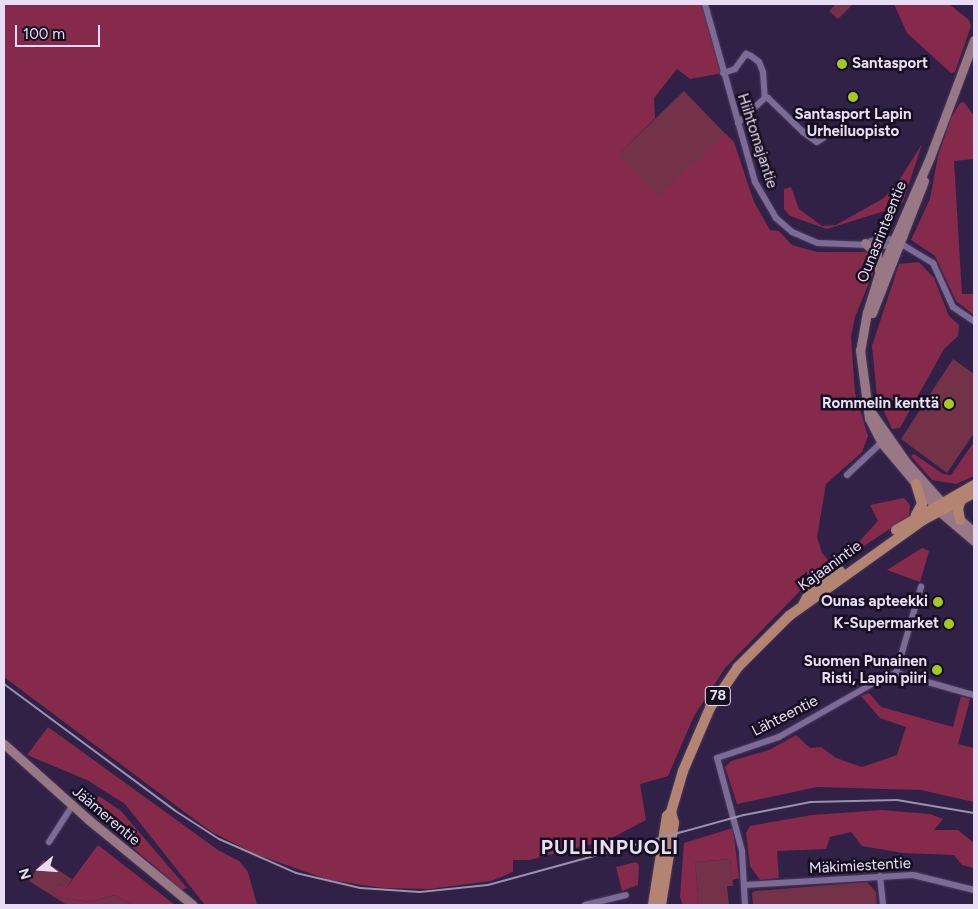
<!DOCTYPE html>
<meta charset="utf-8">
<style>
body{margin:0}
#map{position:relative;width:978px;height:909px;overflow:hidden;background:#312147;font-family:Figtree,sans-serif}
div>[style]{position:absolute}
.green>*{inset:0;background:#733247;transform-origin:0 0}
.forest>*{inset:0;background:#862a4b}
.roads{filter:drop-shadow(0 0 1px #4a3b5c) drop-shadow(0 0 1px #4a3b5c)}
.street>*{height:6px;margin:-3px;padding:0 3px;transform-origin:3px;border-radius:3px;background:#7c6b97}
.secondary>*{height:9px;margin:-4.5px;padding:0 4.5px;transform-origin:4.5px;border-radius:4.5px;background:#977884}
.primary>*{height:10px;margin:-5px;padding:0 5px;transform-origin:5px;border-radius:5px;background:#b38471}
.rail>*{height:2px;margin:-1px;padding:0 1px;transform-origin:1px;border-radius:1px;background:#9b90ad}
.dots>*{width:14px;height:14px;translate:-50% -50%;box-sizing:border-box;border:2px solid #160f20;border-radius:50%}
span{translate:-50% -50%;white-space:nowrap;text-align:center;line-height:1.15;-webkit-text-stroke:5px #160f20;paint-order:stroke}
.shield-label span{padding:1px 4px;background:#160f20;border:1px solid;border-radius:4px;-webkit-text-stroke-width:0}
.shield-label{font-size:14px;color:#e7def6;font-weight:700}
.poi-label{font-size:15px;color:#e7def6;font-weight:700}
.left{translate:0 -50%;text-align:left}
.right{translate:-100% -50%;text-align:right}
.street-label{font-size:15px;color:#e7def6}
.district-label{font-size:20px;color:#e7def6;font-weight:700;letter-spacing:1px}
.frame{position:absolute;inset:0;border:5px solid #e7def6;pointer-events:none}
.north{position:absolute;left:15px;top:844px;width:50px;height:50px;-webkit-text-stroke:4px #160f20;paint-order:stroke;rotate:252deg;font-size:14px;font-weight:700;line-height:20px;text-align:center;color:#e7def6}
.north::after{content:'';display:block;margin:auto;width:18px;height:22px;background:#e7def6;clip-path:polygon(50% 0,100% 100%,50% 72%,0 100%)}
.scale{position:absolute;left:15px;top:25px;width:85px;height:22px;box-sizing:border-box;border:2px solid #e7def6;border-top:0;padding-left:6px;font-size:15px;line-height:18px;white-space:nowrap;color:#e7def6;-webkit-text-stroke:4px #160f20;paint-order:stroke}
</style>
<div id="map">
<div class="green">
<div style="clip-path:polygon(836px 4px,853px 4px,838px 19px,829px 11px)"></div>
<div style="left:684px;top:91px;width:59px;height:93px;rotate:46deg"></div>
<div style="clip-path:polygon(953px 359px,974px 374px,974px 433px,947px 473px,901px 439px)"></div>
<div style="clip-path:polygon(730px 859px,733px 886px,727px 886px,729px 905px,699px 905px,695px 862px)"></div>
<div style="clip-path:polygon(43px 860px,72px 879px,66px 888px,60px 884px,53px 896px,90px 902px,115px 895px,132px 905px,67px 905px,29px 881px)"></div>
<div style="clip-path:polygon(867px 882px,876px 892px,877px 905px,753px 905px,752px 893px,755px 891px)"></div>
</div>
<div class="forest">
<div style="clip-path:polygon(4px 4px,705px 4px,723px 73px,690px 79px,677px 69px,654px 98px,655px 118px,618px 155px,658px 197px,725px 133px,734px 142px,754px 202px,770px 230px,779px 231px,792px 245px,817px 252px,865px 252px,872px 255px,873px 273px,855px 317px,851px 337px,855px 393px,868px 436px,862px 452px,826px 484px,817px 537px,822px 553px,829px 561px,725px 668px,694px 716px,668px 776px,640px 784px,646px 820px,608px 840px,529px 860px,513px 860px,513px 872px,491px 881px,429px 889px,383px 888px,329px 880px,255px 854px,210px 831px,4px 677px)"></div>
<div style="clip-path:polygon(894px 4px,949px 4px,969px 20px,971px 26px,955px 72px,951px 73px,907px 33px)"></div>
<div style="clip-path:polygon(964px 102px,974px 116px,974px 159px,954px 161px,962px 294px,974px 294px,974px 315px,956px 301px,935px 256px,911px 240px,930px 199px,938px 156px,951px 118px,960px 103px)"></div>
<div style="clip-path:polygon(922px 144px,903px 202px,894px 208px,827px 229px,790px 216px,784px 209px,784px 189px,791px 187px,799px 209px,822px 226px,836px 225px,884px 198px,898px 182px)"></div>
<div style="clip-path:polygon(919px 262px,934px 278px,949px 316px,959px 325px,958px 336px,944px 349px,900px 428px,892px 429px,877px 396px,872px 346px,899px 264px)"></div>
<div style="clip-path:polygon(974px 442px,974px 476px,956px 484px,932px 480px,911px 456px,914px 454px,943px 474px,951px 475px)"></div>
<div style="clip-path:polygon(904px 498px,910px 505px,909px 516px,864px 546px,857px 544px,878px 521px,870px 505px)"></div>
<div style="clip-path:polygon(922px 548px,929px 551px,920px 582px,887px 570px)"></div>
<div style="clip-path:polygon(869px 693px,881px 707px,953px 727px,961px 696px,970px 699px,958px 744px,974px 748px,974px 802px,921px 790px,817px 787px,737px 804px,725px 767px,731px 761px,769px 750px,796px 735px,810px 748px,821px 747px,836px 758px,862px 767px,897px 755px,906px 727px,880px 718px,861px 696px)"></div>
<div style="clip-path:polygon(48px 727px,218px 850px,239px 861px,248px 872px,257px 905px,205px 905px,125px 804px,87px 780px,27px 755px)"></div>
<div style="clip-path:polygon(99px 796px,121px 811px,187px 888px,182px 890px,88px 809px)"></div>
<div style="clip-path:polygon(882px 810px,930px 814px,943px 819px,934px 830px,958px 830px,974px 843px,974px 868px,962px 865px,954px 855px,903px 853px,862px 846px,851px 832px,830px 837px,826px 849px,777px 851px,779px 878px,760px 880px,750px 866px,746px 833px,750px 826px,812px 815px)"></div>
<div style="clip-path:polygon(733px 828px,739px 878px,732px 880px,730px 859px,695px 862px,699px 905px,683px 905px,680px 897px,684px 843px)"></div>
<div style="clip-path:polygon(98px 845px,175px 905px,132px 905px,115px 895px,90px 902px,52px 896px,60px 884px,66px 888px)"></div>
<div style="clip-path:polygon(636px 862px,639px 865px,638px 885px,622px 891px,616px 867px)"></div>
</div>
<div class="roads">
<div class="street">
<div style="left:705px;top:4px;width:185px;rotate:74.3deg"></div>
<div style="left:755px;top:182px;width:42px;rotate:59.7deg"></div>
<div style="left:776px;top:218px;width:21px;rotate:41deg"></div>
<div style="left:792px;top:232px;width:28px;rotate:23deg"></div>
<div style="left:818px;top:243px;width:75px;rotate:2.3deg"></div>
<div style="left:723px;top:73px;width:13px;rotate:-18deg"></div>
<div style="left:735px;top:69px;width:19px;rotate:-54deg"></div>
<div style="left:746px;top:54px;width:5px;rotate:22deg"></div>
<div style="left:751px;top:56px;width:10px;rotate:37deg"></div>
<div style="left:759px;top:62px;width:11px;rotate:68deg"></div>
<div style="left:763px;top:72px;width:26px;rotate:86deg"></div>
<div style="left:765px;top:98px;width:3px"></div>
<div style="left:768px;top:98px;width:49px;rotate:44.2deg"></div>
<div style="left:803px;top:132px;width:17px;rotate:36deg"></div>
<div style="left:817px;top:142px;width:7px;rotate:-34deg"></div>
<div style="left:823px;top:138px;width:10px;rotate:-127deg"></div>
<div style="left:817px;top:130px;width:14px;rotate:172deg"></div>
<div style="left:738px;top:123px;width:37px;rotate:-43deg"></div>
<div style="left:871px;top:241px;width:22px;rotate:-5deg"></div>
<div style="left:893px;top:239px;width:47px;rotate:31deg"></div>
<div style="left:933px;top:263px;width:48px;rotate:65.6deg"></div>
<div style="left:953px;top:307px;width:25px;rotate:34deg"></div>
<div style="left:847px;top:475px;width:51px;rotate:-43.4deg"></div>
<div style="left:896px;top:673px;width:90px;rotate:-73.8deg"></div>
<div style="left:49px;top:842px;width:43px;rotate:-57.4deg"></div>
<div style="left:880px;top:876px;width:29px;rotate:84deg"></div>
<div style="left:745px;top:885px;width:168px;rotate:-3.4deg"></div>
<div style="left:913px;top:875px;width:63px;rotate:13.8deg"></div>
<div style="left:585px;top:905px;width:42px;rotate:-13.7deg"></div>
<div style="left:745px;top:905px;width:54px;rotate:-93.2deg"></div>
<div style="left:742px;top:851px;width:96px;rotate:-105deg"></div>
<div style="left:717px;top:758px;width:65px;rotate:-18.7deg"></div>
<div style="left:779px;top:737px;width:113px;rotate:-29.7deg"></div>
<div style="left:877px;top:681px;width:21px;rotate:-23deg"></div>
<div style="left:896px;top:673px;width:81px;rotate:15.8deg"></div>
</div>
<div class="secondary">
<div style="left:974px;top:40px;width:125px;rotate:110.6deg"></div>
<div style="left:930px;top:157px;width:131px;rotate:113.4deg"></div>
<div style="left:878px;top:277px;width:37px;rotate:107deg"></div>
<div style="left:867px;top:312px;width:39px;rotate:100deg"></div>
<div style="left:860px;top:350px;width:69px;rotate:82.5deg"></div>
<div style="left:869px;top:418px;width:27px;rotate:63deg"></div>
<div style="left:881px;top:442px;width:90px;rotate:50deg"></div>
<div style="left:939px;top:511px;width:46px;rotate:40.6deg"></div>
<div style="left:865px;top:243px;width:16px;rotate:43deg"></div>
<div style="left:877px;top:254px;width:17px;rotate:83deg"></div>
<div style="left:872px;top:313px;width:142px;rotate:-68.5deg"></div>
<div style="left:869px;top:409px;width:65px;rotate:55.1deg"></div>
<div style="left:906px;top:462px;width:60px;rotate:48.4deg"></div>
<div style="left:946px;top:507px;width:38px;rotate:42deg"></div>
<div style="left:4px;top:744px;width:114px;rotate:41.8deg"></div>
<div style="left:89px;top:820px;width:134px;rotate:39.3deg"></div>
</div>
<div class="primary">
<div style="left:916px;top:484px;width:21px;rotate:73deg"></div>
<div style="left:922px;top:504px;width:13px;rotate:119deg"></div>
<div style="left:960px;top:520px;width:11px;rotate:-100deg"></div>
<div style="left:958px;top:509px;width:10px;rotate:-73deg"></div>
<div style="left:896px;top:530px;width:90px;rotate:-30deg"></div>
<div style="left:803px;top:605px;width:11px;rotate:-63deg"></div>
<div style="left:808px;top:595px;width:40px;rotate:-37deg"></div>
<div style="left:653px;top:905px;width:90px;rotate:-81.1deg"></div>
<div style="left:667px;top:816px;width:6px;rotate:-45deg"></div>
<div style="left:671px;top:812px;width:43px;rotate:-73.7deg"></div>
<div style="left:683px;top:771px;width:69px;rotate:-66.8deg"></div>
<div style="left:710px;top:708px;width:50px;rotate:-55.7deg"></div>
<div style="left:738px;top:667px;width:72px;rotate:-45deg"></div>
<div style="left:789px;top:616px;width:165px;rotate:-35.6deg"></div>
<div style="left:923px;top:520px;width:58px;rotate:-27.9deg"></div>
<div style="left:661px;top:905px;width:83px;rotate:-81deg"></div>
<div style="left:674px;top:823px;width:11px;rotate:-105deg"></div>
</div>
</div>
<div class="rail">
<div style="left:4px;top:684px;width:212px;rotate:36.5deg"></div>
<div style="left:174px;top:810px;width:54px;rotate:32.8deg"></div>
<div style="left:219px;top:839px;width:84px;rotate:23.8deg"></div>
<div style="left:296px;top:873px;width:66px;rotate:13.2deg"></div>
<div style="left:360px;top:888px;width:60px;rotate:3.8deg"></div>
<div style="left:420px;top:892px;width:68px;rotate:-5.9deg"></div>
<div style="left:488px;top:885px;width:265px;rotate:-15.3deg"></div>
<div style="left:744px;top:815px;width:68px;rotate:-11deg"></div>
<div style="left:811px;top:802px;width:86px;rotate:-1.3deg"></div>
<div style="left:897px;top:800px;width:78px;rotate:9.6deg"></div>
</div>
<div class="dots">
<div style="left:842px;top:64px;background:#a4c824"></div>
<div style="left:853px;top:97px;background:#a4c824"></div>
<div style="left:949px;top:404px;background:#a4c824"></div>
<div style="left:938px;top:602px;background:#a4c824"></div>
<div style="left:949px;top:624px;background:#a4c824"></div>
<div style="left:937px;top:670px;background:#a4c824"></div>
</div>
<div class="shield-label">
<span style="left:718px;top:696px">78</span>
</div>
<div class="poi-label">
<span class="left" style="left:852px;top:64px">Santasport</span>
<span style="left:853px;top:123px">Santasport Lapin<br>Urheiluopisto</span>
<span class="right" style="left:939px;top:404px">Rommelin kenttä</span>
<span class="right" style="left:928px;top:602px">Ounas apteekki</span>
<span class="right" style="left:939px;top:624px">K-Supermarket</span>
<span class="right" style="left:927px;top:670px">Suomen Punainen<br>Risti, Lapin piiri</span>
</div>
<div class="street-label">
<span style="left:757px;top:141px;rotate:72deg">Hiihtomajantie</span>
<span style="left:882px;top:232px;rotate:-68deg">Ounasrinteentie</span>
<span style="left:830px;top:566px;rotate:-36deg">Kajaanintie</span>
<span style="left:785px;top:716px;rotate:-27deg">Lähteentie</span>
<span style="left:106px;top:816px;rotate:40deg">Jäämerentie</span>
<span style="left:860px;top:866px;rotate:-3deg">Mäkimiestentie</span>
</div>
<div class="district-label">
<span style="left:610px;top:847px">PULLINPUOLI</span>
</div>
<div class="frame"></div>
<div class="north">N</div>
<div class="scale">100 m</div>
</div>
